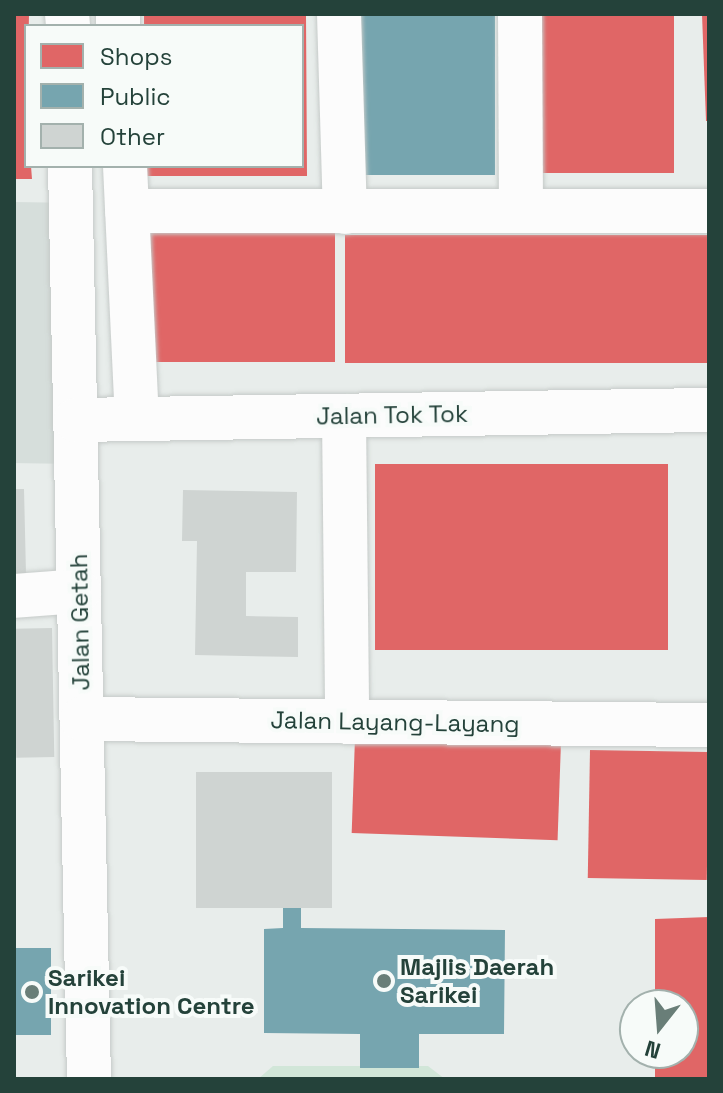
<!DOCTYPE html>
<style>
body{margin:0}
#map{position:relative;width:723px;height:1093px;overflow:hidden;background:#e8edeb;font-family:"Space Grotesk",sans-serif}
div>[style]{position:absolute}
.built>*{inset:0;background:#d6dedb;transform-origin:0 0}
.green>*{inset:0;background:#d1e6d8}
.shops>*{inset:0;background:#e06666;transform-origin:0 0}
.public>*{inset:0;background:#76a5af;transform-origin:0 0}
.building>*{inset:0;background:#cfd4d2;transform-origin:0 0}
.roads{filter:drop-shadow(0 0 2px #c5cac8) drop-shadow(0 0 2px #c5cac8)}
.minor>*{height:44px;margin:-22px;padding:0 22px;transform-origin:22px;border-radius:22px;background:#fcfcfc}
.dots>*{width:22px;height:22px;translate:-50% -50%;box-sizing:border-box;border:4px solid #f7fbf9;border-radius:50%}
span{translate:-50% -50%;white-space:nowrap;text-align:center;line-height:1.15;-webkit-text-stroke:8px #f7fbf9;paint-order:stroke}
.street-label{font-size:24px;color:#24423a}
.poi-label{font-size:24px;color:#24423a;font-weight:700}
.left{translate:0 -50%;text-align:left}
.frame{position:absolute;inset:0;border:16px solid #24423a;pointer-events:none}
.legend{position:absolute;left:24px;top:24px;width:280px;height:144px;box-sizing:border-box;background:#f7fbf9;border:2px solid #a3b1ad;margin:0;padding:10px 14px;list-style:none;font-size:24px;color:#24423a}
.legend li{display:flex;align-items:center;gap:16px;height:40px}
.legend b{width:40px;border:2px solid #a3b1ad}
.north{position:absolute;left:619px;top:989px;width:80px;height:80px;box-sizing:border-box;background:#f7fbf9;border:2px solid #a3b1ad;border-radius:50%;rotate:197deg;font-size:22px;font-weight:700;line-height:32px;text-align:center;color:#24423a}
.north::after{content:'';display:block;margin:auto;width:28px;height:36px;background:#697e78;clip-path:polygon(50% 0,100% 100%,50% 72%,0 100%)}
</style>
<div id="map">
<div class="built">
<div style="left:14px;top:202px;width:49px;height:261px;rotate:1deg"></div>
</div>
<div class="green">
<div style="clip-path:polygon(273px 1066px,428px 1066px,445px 1079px,258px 1079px)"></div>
</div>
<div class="shops">
<div style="clip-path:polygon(14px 14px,29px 14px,26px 166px,31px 166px,32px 179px,14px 179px)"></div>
<div style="clip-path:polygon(144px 14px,306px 14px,307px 176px,145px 176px,145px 166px,302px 166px,302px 26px,144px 26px)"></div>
<div style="left:526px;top:14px;width:148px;height:159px"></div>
<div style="clip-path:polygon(702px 14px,709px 14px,709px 121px,706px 121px)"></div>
<div style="left:335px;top:232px;width:130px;height:185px;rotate:90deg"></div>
<div style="left:709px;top:235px;width:128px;height:364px;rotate:90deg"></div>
<div style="left:668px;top:464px;width:186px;height:293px;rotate:90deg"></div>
<div style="left:355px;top:738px;width:206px;height:95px;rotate:2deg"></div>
<div style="left:590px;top:750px;width:119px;height:128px;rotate:1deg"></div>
<div style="clip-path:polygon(709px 917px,709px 1079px,655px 1079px,655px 1053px,683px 1053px,683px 1005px,655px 1005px,655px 919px)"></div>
</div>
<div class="public">
<div style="left:356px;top:14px;width:139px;height:161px"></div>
<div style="clip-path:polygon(283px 908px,301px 908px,301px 928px,505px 930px,504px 1034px,419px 1034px,419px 1068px,360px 1068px,360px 1034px,264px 1033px,264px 929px,283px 928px)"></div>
<div style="left:14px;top:948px;width:37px;height:87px"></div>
</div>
<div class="building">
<div style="clip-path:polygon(14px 489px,24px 489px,26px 574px,14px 575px)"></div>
<div style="clip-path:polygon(183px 490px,297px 492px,296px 572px,246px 572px,246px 616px,298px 617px,298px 657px,195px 655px,197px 541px,182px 541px)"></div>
<div style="left:52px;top:628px;width:129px;height:38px;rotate:89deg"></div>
<div style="left:196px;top:772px;width:136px;height:136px"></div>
</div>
<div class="roads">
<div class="minor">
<div style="left:67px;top:14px;width:12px;rotate:85deg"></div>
<div style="left:118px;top:14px;width:12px;rotate:90deg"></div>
<div style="left:339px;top:14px;width:198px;rotate:88.3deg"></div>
<div style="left:520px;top:14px;width:197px;rotate:89.7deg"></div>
<div style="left:70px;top:166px;width:913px;rotate:88.81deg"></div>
<div style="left:125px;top:166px;width:253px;rotate:87.3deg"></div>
<div style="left:127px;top:211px;width:582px"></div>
<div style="left:344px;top:416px;width:306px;rotate:89.4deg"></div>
<div style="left:76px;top:420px;width:633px;rotate:-0.91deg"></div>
<div style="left:14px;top:596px;width:65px;rotate:-4.4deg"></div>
<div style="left:82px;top:719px;width:627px;rotate:0.55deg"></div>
</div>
</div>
<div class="dots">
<div style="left:384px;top:981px;background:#697e78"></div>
<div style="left:32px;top:992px;background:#697e78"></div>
</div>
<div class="street-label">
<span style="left:392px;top:415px;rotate:-1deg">Jalan Tok Tok</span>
<span style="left:80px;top:622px;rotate:-91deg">Jalan Getah</span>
<span style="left:395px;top:722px;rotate:1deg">Jalan Layang-Layang</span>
</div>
<div class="poi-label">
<span class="left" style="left:400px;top:981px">Majlis Daerah<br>Sarikei</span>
<span class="left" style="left:48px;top:992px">Sarikei<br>Innovation Centre</span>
</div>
<div class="frame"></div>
<ul class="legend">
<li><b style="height:22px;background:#e06666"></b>Shops</li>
<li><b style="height:22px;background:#76a5af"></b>Public</li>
<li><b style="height:22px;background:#cfd4d2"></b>Other</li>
</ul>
<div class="north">N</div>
</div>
